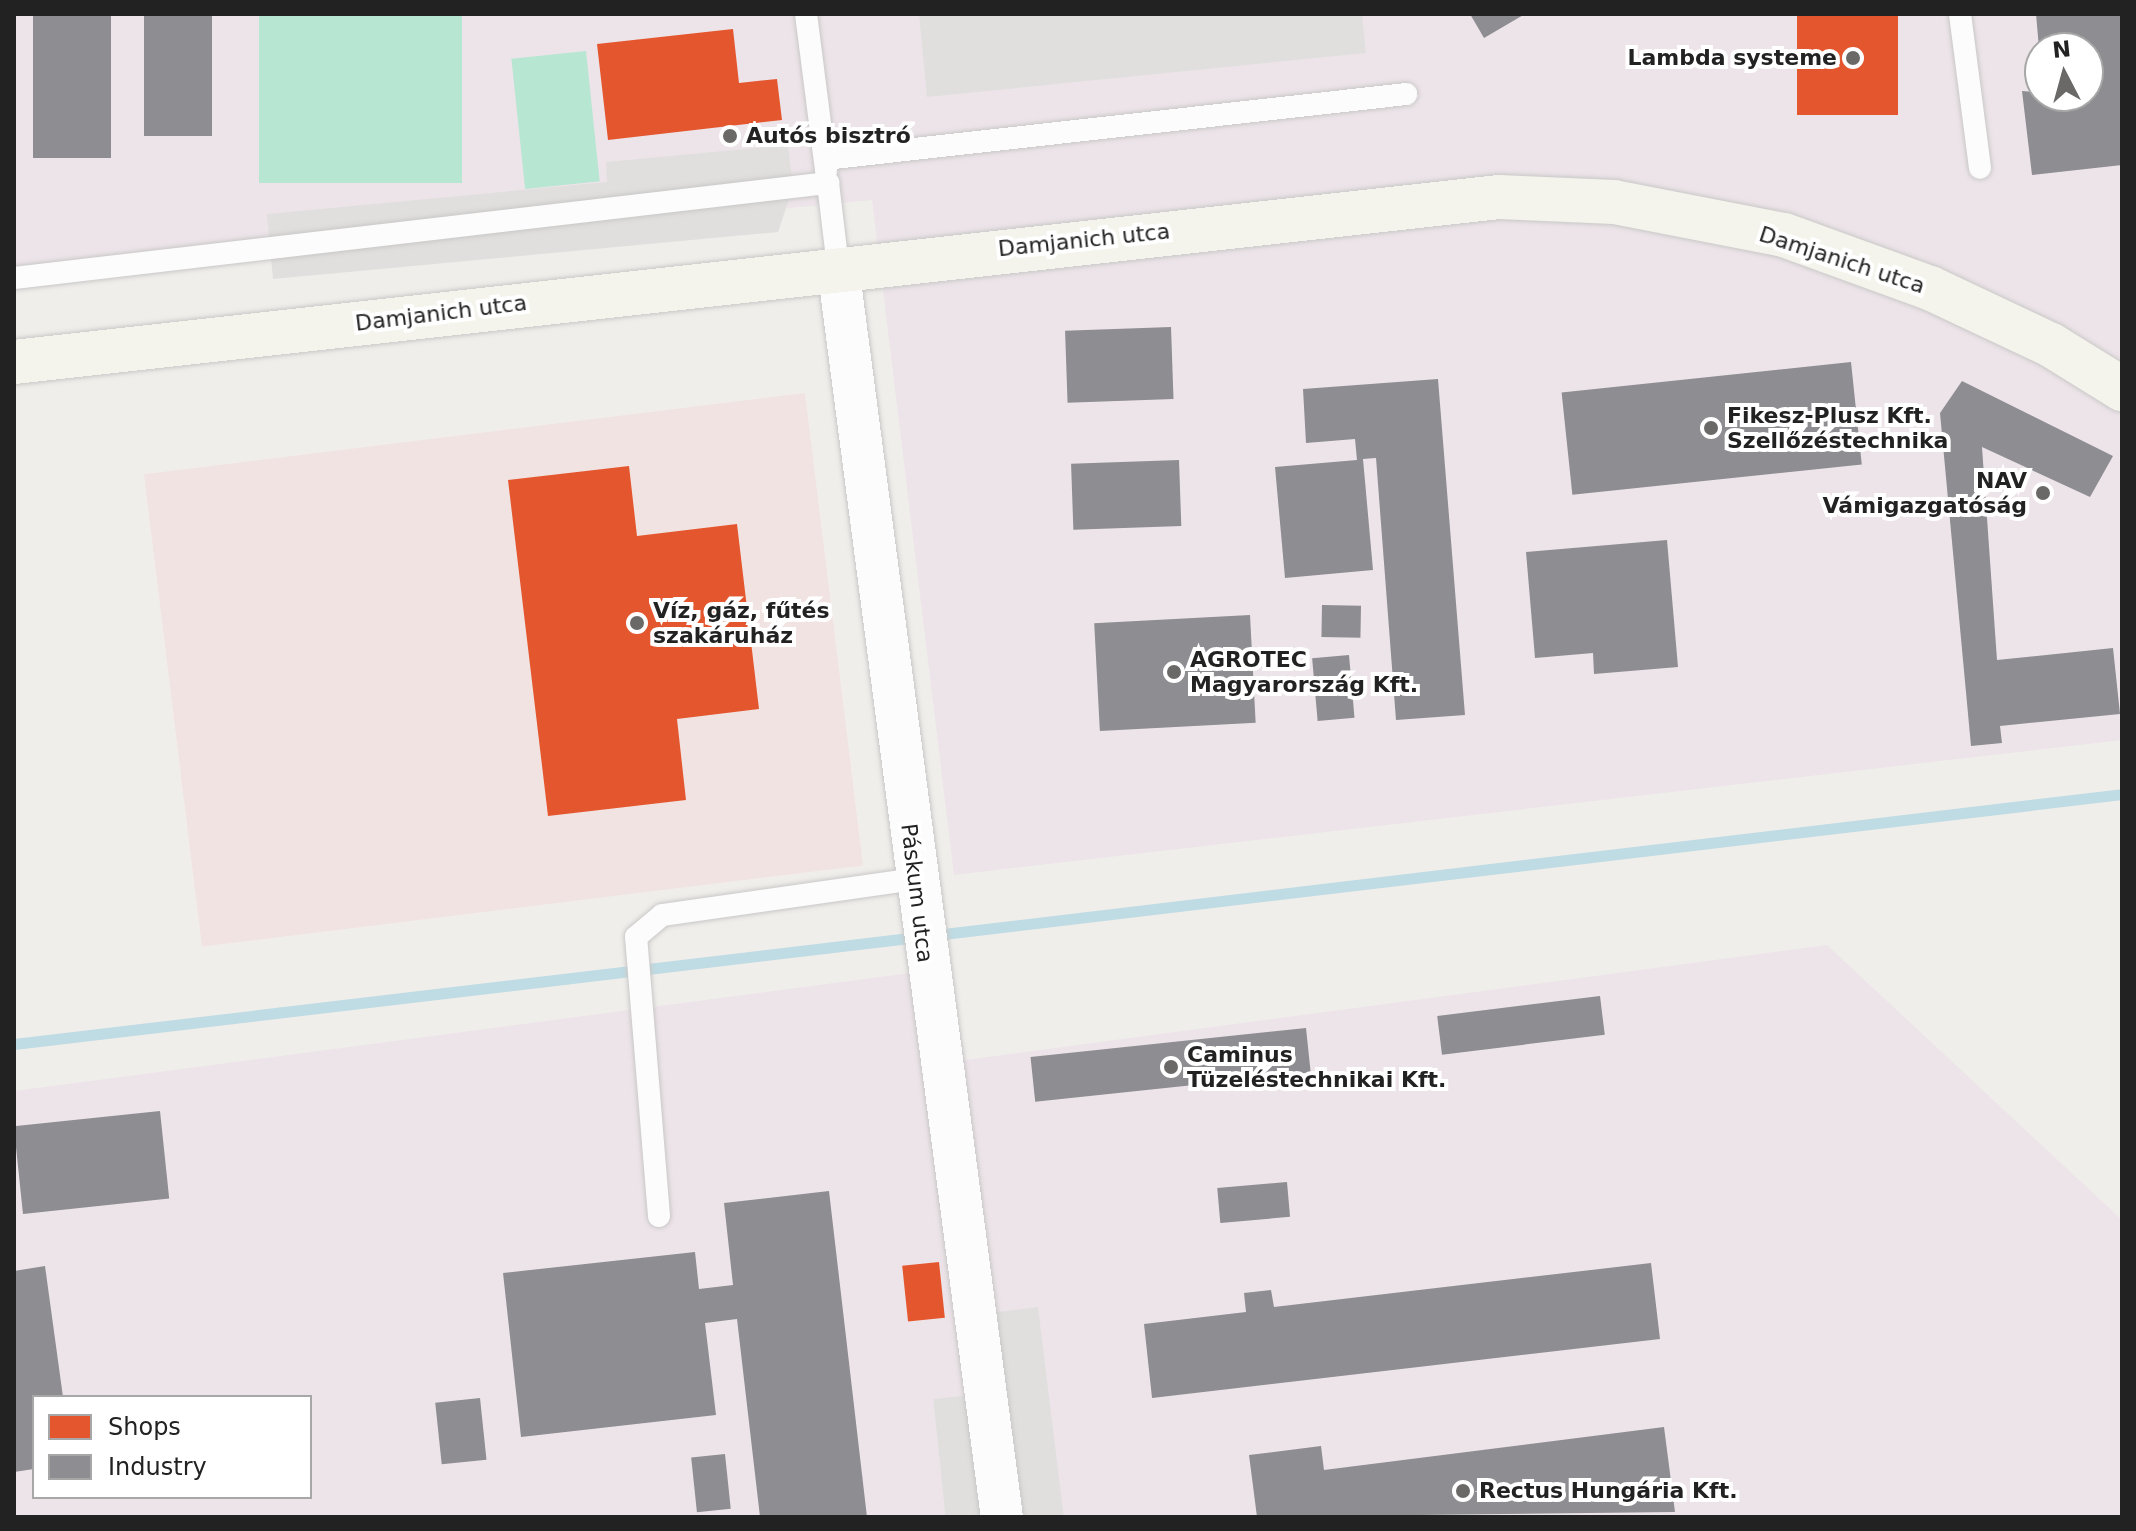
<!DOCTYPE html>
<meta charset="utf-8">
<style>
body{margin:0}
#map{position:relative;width:2136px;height:1531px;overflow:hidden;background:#f0eeeb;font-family:"DejaVu Sans",sans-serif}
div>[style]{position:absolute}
.commercial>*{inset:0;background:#f1e3e1;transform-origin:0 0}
.industrial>*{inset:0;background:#ede4e9}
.pitch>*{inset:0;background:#b7e6d2;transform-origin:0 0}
.parking>*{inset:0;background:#e0dfde;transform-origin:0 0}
.shops>*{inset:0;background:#e4572e;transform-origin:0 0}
.industry>*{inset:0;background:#8d8d92;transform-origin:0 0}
.stream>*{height:11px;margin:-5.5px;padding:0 5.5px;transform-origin:5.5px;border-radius:5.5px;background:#bfdbe3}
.roads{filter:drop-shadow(0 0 2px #c9c8c7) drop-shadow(0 0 2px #c9c8c7)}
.lane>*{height:22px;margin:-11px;padding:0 11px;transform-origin:11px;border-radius:11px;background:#fdfcfc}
.street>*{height:42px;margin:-21px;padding:0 21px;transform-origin:21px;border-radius:21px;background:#fdfcfc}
.secondary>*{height:44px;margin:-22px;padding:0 22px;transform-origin:22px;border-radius:22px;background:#f4f4ed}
.dots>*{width:22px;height:22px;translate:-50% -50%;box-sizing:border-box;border:4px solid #fff;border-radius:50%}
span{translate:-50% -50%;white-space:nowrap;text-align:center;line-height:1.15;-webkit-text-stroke:8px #fff;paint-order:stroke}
.poi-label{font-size:22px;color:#222;font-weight:700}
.right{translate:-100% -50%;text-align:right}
.left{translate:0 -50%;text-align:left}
.street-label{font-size:22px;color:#222}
.frame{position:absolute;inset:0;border:16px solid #222;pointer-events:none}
.legend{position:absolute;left:32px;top:1395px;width:280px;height:104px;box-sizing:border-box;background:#fff;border:2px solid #a7a7a7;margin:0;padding:10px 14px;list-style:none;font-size:24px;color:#222}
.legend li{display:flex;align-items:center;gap:16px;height:40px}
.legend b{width:40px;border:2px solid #a7a7a7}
.north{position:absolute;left:2024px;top:32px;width:80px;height:80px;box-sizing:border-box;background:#fff;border:2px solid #a7a7a7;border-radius:50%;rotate:354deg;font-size:22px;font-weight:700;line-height:32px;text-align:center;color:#222}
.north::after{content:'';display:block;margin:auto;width:28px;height:36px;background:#6a6968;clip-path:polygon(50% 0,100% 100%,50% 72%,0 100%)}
</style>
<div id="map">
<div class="commercial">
<div style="left:805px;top:393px;width:476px;height:666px;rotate:83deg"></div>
</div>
<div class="industrial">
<div style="clip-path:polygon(evenodd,14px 14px,2122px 14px,2122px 740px,954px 875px,872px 200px,14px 284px,14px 14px,2040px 48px,2088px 48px,2088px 96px,2040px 96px,2040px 48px)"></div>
<div style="clip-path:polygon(evenodd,1827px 945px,2122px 1220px,2122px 1517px,14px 1517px,14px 1091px,948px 968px,965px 1060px,1827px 945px,34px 1397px,310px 1397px,310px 1497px,34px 1497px,34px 1397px)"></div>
</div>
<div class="pitch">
<div style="left:259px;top:14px;width:203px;height:169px"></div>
<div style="left:586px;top:51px;width:131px;height:75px;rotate:84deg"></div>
</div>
<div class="parking">
<div style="clip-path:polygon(919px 14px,1362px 14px,1366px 53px,927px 97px)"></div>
<div style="clip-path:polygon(788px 145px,793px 187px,778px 232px,273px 279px,267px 214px,607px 182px,606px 162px)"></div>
<div style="left:1038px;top:1307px;width:211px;height:63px;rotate:83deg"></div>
<div style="left:972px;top:1395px;width:123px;height:39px;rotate:84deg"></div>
</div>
<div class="shops">
<div style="left:1797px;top:14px;width:101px;height:101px"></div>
<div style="clip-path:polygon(733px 29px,739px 83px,777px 79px,782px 120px,608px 140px,597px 44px)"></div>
<div style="clip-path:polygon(629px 466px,637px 536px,737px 524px,759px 709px,677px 719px,686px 800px,548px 816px,508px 480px)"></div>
<div style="left:939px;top:1262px;width:56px;height:37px;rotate:84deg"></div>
</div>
<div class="industry">
<div style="left:33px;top:14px;width:78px;height:144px"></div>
<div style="left:144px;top:14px;width:68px;height:122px"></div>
<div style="clip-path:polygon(1470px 14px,1525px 14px,1484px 38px)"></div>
<div style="clip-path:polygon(2036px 14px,2122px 14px,2122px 165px,2032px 175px,2022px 91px,2088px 96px,2088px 48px,2039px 48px)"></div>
<div style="left:1171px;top:327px;width:72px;height:106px;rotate:88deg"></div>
<div style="left:1851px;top:362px;width:103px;height:291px;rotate:84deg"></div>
<div style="clip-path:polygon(1438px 379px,1465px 715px,1396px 720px,1376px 458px,1363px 459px,1373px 570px,1285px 578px,1275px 467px,1357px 460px,1355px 439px,1306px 443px,1303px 389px)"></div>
<div style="clip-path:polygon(1962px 381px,2113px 456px,2090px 497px,1982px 447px,1997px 660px,2113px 648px,2120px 714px,2000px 726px,2002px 743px,1971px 746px,1940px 413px)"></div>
<div style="left:1179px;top:460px;width:66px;height:108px;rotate:88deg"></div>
<div style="clip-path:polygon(1667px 540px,1678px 667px,1594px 674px,1593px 653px,1535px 658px,1526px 552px)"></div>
<div style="left:1322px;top:605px;width:39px;height:32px;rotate:1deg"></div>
<div style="left:1250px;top:615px;width:108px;height:156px;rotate:87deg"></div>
<div style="left:1349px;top:655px;width:63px;height:37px;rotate:85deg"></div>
<div style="left:1600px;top:996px;width:39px;height:164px;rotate:83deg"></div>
<div style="left:1306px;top:1028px;width:45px;height:277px;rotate:84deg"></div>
<div style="left:160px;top:1111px;width:88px;height:147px;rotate:84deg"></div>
<div style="left:1287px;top:1182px;width:35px;height:70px;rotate:85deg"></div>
<div style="clip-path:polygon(829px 1191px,867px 1517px,760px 1517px,737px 1319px,705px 1323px,716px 1415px,521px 1437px,503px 1273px,695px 1252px,699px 1289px,733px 1285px,724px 1203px)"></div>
<div style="clip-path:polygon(1651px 1263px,1660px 1339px,1152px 1398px,1144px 1324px,1246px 1312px,1244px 1293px,1271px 1290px,1274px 1307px)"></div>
<div style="clip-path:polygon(45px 1266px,63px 1397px,34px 1397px,34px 1469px,14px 1472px,14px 1271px)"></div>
<div style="left:480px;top:1398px;width:62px;height:45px;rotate:84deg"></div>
<div style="clip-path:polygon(1664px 1427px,1675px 1512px,1257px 1517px,1249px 1455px,1321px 1446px,1324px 1470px)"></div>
<div style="left:725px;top:1454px;width:55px;height:34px;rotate:84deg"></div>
</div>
<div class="stream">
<div style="left:935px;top:935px;width:1195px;rotate:-6.77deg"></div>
<div style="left:14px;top:1044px;width:910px;rotate:-6.75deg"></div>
</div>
<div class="roads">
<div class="lane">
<div style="left:806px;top:14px;width:158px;rotate:82.7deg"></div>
<div style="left:1960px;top:14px;width:155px;rotate:82.6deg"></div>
<div style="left:825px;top:159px;width:585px;rotate:-6.38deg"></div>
<div style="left:14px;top:278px;width:820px;rotate:-6.66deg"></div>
<div style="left:828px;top:183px;width:85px;rotate:83.2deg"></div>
<div style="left:659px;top:1216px;width:280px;rotate:-94.7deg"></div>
<div style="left:636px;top:937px;width:34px;rotate:-40deg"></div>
<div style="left:662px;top:915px;width:256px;rotate:-8.1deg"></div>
</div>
<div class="street">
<div style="left:838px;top:267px;width:1261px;rotate:82.53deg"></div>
</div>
<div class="secondary">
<div style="left:14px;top:362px;width:1494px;rotate:-6.34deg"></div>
<div style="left:1499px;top:197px;width:115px;rotate:2.5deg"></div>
<div style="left:1614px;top:202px;width:173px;rotate:11deg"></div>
<div style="left:1784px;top:235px;width:155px;rotate:20deg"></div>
<div style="left:1930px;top:288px;width:134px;rotate:25.2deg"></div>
<div style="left:2051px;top:345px;width:84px;rotate:31.8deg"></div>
</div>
</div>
<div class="dots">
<div style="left:1853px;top:58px;background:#6a6968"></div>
<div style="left:730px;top:136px;background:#6a6968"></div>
<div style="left:1711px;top:428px;background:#6a6968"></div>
<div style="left:2043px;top:493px;background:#6a6968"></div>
<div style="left:637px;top:623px;background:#6a6968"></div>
<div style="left:1174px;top:672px;background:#6a6968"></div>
<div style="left:1171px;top:1067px;background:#6a6968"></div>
<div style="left:1463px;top:1491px;background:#6a6968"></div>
</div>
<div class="poi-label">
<span class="right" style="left:1837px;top:58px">Lambda systeme</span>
<span class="left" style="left:746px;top:136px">Autós bisztró</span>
<span class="left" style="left:1727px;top:428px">Fikesz-Plusz Kft.<br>Szellőzéstechnika</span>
<span class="right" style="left:2027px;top:493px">NAV<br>Vámigazgatóság</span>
<span class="left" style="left:653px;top:623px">Víz, gáz, fűtés<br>szakáruház</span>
<span class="left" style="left:1190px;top:672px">AGROTEC<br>Magyarország Kft.</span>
<span class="left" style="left:1187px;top:1067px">Caminus<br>Tüzeléstechnikai Kft.</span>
<span class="left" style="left:1479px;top:1491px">Rectus Hungária Kft.</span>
</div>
<div class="street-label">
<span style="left:1084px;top:240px;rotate:-6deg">Damjanich utca</span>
<span style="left:1842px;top:260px;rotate:18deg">Damjanich utca</span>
<span style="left:441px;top:313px;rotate:-7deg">Damjanich utca</span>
<span style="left:917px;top:893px;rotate:83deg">Páskum utca</span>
</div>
<div class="frame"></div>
<ul class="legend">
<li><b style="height:22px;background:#e4572e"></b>Shops</li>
<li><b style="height:22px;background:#8d8d92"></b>Industry</li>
</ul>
<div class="north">N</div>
</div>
